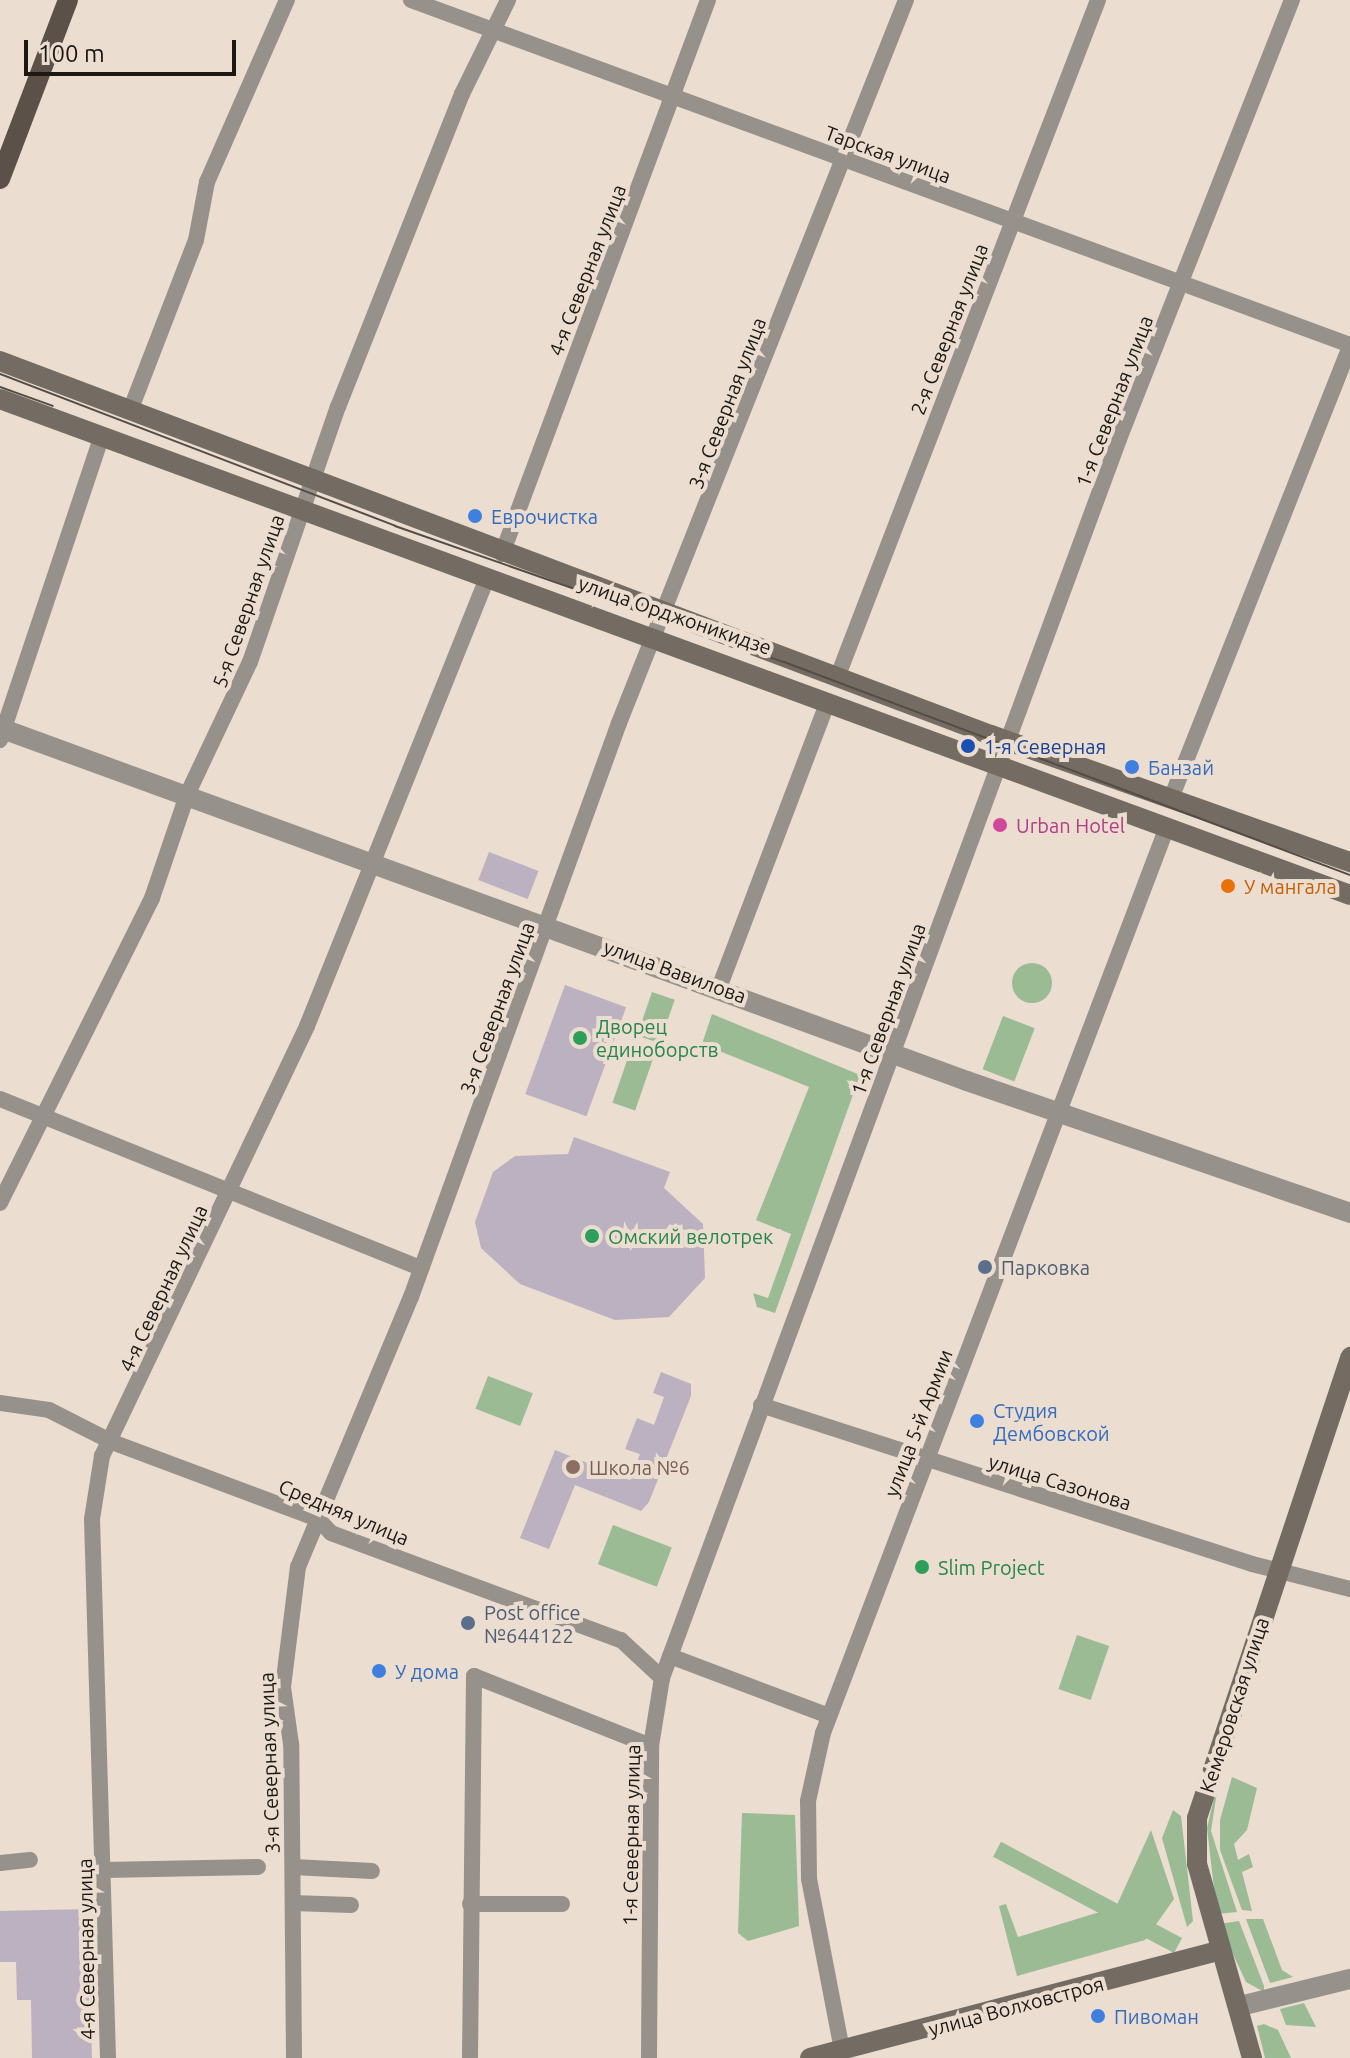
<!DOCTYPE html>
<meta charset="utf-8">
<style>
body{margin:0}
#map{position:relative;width:1350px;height:2058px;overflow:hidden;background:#ebddcf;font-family:Ubuntu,sans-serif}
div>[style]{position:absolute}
.green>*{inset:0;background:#9bbb94;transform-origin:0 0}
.round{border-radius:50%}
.building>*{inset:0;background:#bbb1c0;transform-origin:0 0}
.minor>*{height:16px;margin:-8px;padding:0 8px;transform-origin:8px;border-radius:8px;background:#97918b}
.tertiary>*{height:20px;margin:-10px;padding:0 10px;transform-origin:10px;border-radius:10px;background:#97918b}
.secondary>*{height:20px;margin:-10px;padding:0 10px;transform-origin:10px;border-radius:10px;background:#746c63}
.primary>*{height:20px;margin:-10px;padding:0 10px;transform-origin:10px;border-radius:10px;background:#5b5148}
.tram>*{height:2px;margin:-1px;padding:0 1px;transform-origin:1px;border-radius:1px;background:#544c46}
.dots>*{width:22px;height:22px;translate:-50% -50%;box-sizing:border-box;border:4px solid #ebddcf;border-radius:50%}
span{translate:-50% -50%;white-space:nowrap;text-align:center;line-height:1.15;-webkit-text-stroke:8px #ebddcf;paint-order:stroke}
.street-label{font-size:20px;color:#1d1814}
.shop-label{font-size:20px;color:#366cbe}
.left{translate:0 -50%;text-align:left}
.transit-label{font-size:20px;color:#164399}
.hotel-label{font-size:20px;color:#b23c85}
.food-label{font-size:20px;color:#c56008}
.leisure-label{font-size:20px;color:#27864d}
.service-label{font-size:20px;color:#4e5e75}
.education-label{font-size:20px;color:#785e54}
.scale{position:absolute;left:24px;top:40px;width:212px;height:36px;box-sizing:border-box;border:4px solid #1d1814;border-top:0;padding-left:10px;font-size:24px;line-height:28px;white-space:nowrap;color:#1d1814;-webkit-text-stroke:6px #ebddcf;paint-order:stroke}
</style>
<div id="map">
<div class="green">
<div class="round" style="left:1012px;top:963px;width:40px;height:40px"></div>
<div style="left:652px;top:992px;width:24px;height:46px;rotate:19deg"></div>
<div style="clip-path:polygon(712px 1014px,860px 1075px,775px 1313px,757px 1307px,753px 1293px,768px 1298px,791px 1234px,756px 1220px,809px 1087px,702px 1044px)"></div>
<div style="left:1003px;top:1016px;width:34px;height:57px;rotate:21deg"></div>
<div style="left:632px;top:1046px;width:24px;height:60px;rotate:19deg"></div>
<div style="left:488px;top:1376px;width:48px;height:35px;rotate:21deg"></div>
<div style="left:613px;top:1525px;width:63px;height:42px;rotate:21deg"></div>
<div style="left:1077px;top:1635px;width:34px;height:57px;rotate:19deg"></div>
<div style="clip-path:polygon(1220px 1772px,1211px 1831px,1237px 1912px,1217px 1914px,1207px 1828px)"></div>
<div style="clip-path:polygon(1232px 1777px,1257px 1788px,1247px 1830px,1234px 1844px,1238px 1860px,1249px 1854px,1253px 1867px,1242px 1872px,1252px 1911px,1242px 1910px,1220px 1850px,1220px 1820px)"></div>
<div style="clip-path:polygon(1173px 1810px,1181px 1816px,1193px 1921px,1187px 1927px,1162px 1838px)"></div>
<div style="clip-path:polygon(742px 1813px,795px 1815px,799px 1926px,748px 1941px,738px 1933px)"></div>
<div style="clip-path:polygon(1151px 1830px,1174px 1899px,1145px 1940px,1017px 1976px,999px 1906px,1006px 1904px,1018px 1937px,1116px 1907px)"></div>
<div style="clip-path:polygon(1246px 1919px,1263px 1919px,1282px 1970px,1293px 1977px,1270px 1983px)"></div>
<div style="clip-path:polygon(1239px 1921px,1264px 1986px,1264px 1992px,1246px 1982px,1219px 1924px)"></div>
<div style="left:1182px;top:1938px;width:17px;height:205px;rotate:118deg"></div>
<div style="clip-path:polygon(1304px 2003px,1316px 2027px,1286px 2025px,1280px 2009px)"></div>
<div style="clip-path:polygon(1264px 2024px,1278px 2030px,1291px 2058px,1265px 2058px,1257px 2026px)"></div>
</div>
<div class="building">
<div style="left:489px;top:852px;width:53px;height:30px;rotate:21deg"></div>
<div style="left:565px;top:985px;width:65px;height:116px;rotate:20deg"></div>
<div style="clip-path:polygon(574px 1137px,670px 1172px,664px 1188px,703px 1224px,705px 1278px,669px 1317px,615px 1320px,520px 1284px,481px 1248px,475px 1222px,493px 1172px,515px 1156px,568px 1154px)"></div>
<div style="clip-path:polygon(661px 1372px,691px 1384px,691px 1396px,649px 1502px,641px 1511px,575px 1485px,549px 1549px,520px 1538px,555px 1450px,630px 1480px,640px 1454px,625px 1449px,637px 1418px,654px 1425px,664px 1397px,653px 1393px)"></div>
<div style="clip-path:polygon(88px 1909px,92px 2058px,32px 2058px,31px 2000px,17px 2000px,16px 1962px,0 1962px,0 1911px)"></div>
</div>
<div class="minor">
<div style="left:411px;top:0;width:1000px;rotate:20.17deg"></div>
<div style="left:130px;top:411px;width:183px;rotate:-68.9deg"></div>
<div style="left:196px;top:240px;width:59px;rotate:-79.3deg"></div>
<div style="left:207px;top:182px;width:199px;rotate:-66.3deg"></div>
<div style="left:502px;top:554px;width:591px;rotate:-69.6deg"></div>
<div style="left:839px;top:673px;width:721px;rotate:-68.95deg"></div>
<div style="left:0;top:740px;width:321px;rotate:-71.5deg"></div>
<div style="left:1172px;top:796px;width:483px;rotate:-68.4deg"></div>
<div style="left:719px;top:988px;width:305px;rotate:-69.2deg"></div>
<div style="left:0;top:1099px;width:454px;rotate:21.9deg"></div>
<div style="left:0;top:1203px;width:341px;rotate:-63.5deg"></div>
<div style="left:152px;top:898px;width:109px;rotate:-71.2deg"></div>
<div style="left:187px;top:795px;width:147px;rotate:-64.7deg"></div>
<div style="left:250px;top:662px;width:270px;rotate:-71deg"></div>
<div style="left:338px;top:407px;width:337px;rotate:-68.4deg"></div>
<div style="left:462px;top:94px;width:105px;rotate:-63.9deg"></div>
<div style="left:0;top:1403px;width:49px;rotate:8.1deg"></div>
<div style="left:49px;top:1410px;width:71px;rotate:26.9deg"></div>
<div style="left:112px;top:1442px;width:220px;rotate:20.5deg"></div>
<div style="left:318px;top:1519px;width:19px;rotate:47deg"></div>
<div style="left:331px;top:1533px;width:309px;rotate:20.3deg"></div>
<div style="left:621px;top:1640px;width:56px;rotate:42.8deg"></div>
<div style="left:761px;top:1405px;width:516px;rotate:17.94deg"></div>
<div style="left:1252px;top:1564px;width:101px;rotate:14.3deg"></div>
<div style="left:670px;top:1656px;width:170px;rotate:20.7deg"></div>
<div style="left:0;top:1863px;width:30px;rotate:-6deg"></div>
<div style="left:293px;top:1867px;width:79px;rotate:2.9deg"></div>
<div style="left:104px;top:1870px;width:154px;rotate:-1.1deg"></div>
<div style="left:293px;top:1903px;width:58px;rotate:2deg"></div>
<div style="left:470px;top:1904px;width:92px"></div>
<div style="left:842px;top:2050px;width:174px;rotate:-100.9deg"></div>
<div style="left:809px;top:1879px;width:78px;rotate:-90.7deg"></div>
<div style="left:808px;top:1801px;width:70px;rotate:-77.6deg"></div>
<div style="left:823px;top:1733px;width:969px;rotate:-69.21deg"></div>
<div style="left:108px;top:2058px;width:539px;rotate:-91.7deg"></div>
<div style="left:92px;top:1519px;width:64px;rotate:-81deg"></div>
<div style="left:102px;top:1456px;width:476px;rotate:-64.5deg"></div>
<div style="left:307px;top:1026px;width:483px;rotate:-68.1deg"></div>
<div style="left:294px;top:2058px;width:314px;rotate:-90.5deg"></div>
<div style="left:291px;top:1744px;width:58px;rotate:-98deg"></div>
<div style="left:283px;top:1687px;width:121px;rotate:-82.9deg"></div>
<div style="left:298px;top:1567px;width:293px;rotate:-67.3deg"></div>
<div style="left:411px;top:1297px;width:611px;rotate:-70.08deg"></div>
<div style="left:619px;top:723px;width:778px;rotate:-68.35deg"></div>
<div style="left:470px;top:2058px;width:382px;rotate:-89.4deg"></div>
<div style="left:474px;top:1676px;width:190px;rotate:21.6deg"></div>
<div style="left:649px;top:2058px;width:312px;rotate:-89.6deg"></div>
<div style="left:651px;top:1746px;width:69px;rotate:-80.8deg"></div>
<div style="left:662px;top:1678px;width:1321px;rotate:-69.75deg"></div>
<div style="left:1119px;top:439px;width:472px;rotate:-68.5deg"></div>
</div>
<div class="tertiary">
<div style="left:0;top:728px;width:1029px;rotate:20.05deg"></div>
<div style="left:967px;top:1081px;width:405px;rotate:19deg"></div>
<div style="left:1240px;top:2006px;width:113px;rotate:-13.8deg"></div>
</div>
<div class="secondary">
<div style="left:0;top:361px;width:1059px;rotate:20.68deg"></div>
<div style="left:991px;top:735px;width:381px;rotate:19.5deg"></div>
<div style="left:0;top:399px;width:1438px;rotate:20.17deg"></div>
<div style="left:810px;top:2058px;width:425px;rotate:-14.7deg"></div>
<div style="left:1252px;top:2058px;width:202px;rotate:-105.8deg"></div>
<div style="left:1197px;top:1864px;width:46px;rotate:-90deg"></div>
<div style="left:1197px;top:1818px;width:486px;rotate:-71.6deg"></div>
</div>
<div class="primary">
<div style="left:0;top:179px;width:191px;rotate:-69.2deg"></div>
</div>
<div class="tram">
<div style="left:0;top:374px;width:423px;rotate:21deg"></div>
<div style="left:395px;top:526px;width:412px;rotate:19.3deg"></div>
<div style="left:784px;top:662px;width:605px;rotate:20.62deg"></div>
<div style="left:0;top:387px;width:56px;rotate:19.7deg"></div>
</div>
<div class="dots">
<div style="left:475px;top:516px;background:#3f7fe0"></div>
<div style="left:968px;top:746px;background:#1a4fb4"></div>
<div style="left:1132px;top:767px;background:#3f7fe0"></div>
<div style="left:1000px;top:825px;background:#d1479c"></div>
<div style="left:1228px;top:886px;background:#e8710a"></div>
<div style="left:580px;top:1038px;background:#2e9e5b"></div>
<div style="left:592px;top:1236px;background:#2e9e5b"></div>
<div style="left:985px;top:1267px;background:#5c6f8a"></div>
<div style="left:977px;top:1421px;background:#3f7fe0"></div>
<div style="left:573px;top:1467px;background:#8d6e63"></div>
<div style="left:922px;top:1567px;background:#2e9e5b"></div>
<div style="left:468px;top:1623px;background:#5c6f8a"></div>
<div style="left:379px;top:1671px;background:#3f7fe0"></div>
<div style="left:1098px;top:2016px;background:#3f7fe0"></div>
</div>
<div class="street-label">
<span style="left:888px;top:154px;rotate:20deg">Тарская улица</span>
<span style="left:587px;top:270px;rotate:-69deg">4-я Северная улица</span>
<span style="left:949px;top:329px;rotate:-69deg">2-я Северная улица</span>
<span style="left:1114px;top:401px;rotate:-69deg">1-я Северная улица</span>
<span style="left:727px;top:403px;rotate:-69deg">3-я Северная улица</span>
<span style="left:248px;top:601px;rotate:-71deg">5-я Северная улица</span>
<span style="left:675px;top:615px;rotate:19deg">улица Орджоникидзе</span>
<span style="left:675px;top:971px;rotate:20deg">улица Вавилова</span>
<span style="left:497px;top:1008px;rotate:-70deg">3-я Северная улица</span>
<span style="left:888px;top:1009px;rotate:-70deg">1-я Северная улица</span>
<span style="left:163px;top:1288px;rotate:-65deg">4-я Северная улица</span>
<span style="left:918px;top:1423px;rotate:-69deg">улица 5-й Армии</span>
<span style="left:1060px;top:1482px;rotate:17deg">улица Сазонова</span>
<span style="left:344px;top:1512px;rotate:23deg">Средняя улица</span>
<span style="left:1234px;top:1705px;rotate:-72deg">Кемеровская улица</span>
<span style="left:269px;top:1763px;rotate:-92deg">3-я Северная улица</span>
<span style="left:631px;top:1835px;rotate:-89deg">1-я Северная улица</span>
<span style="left:86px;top:1949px;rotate:-91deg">4-я Северная улица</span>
<span style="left:1016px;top:2006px;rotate:-15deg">улица Волховстроя</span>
</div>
<div class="shop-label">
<span class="left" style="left:491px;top:516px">Еврочистка</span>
<span class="left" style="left:1148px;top:767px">Банзай</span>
<span class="left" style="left:993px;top:1422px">Студия<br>Дембовской</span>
<span class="left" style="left:395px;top:1671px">У дома</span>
<span class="left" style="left:1114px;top:2016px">Пивоман</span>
</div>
<div class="transit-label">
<span class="left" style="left:984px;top:746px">1-я Северная</span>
</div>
<div class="hotel-label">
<span class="left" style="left:1016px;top:825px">Urban Hotel</span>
</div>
<div class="food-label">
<span class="left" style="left:1244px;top:886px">У мангала</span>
</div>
<div class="leisure-label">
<span class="left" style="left:596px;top:1038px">Дворец<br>единоборств</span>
<span class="left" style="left:608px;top:1236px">Омский велотрек</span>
<span class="left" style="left:938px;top:1567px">Slim Project</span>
</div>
<div class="service-label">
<span class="left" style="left:1001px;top:1267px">Парковка</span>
<span class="left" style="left:484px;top:1624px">Post office<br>№644122</span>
</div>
<div class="education-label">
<span class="left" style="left:589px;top:1467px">Школа №6</span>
</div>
<div class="scale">100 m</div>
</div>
